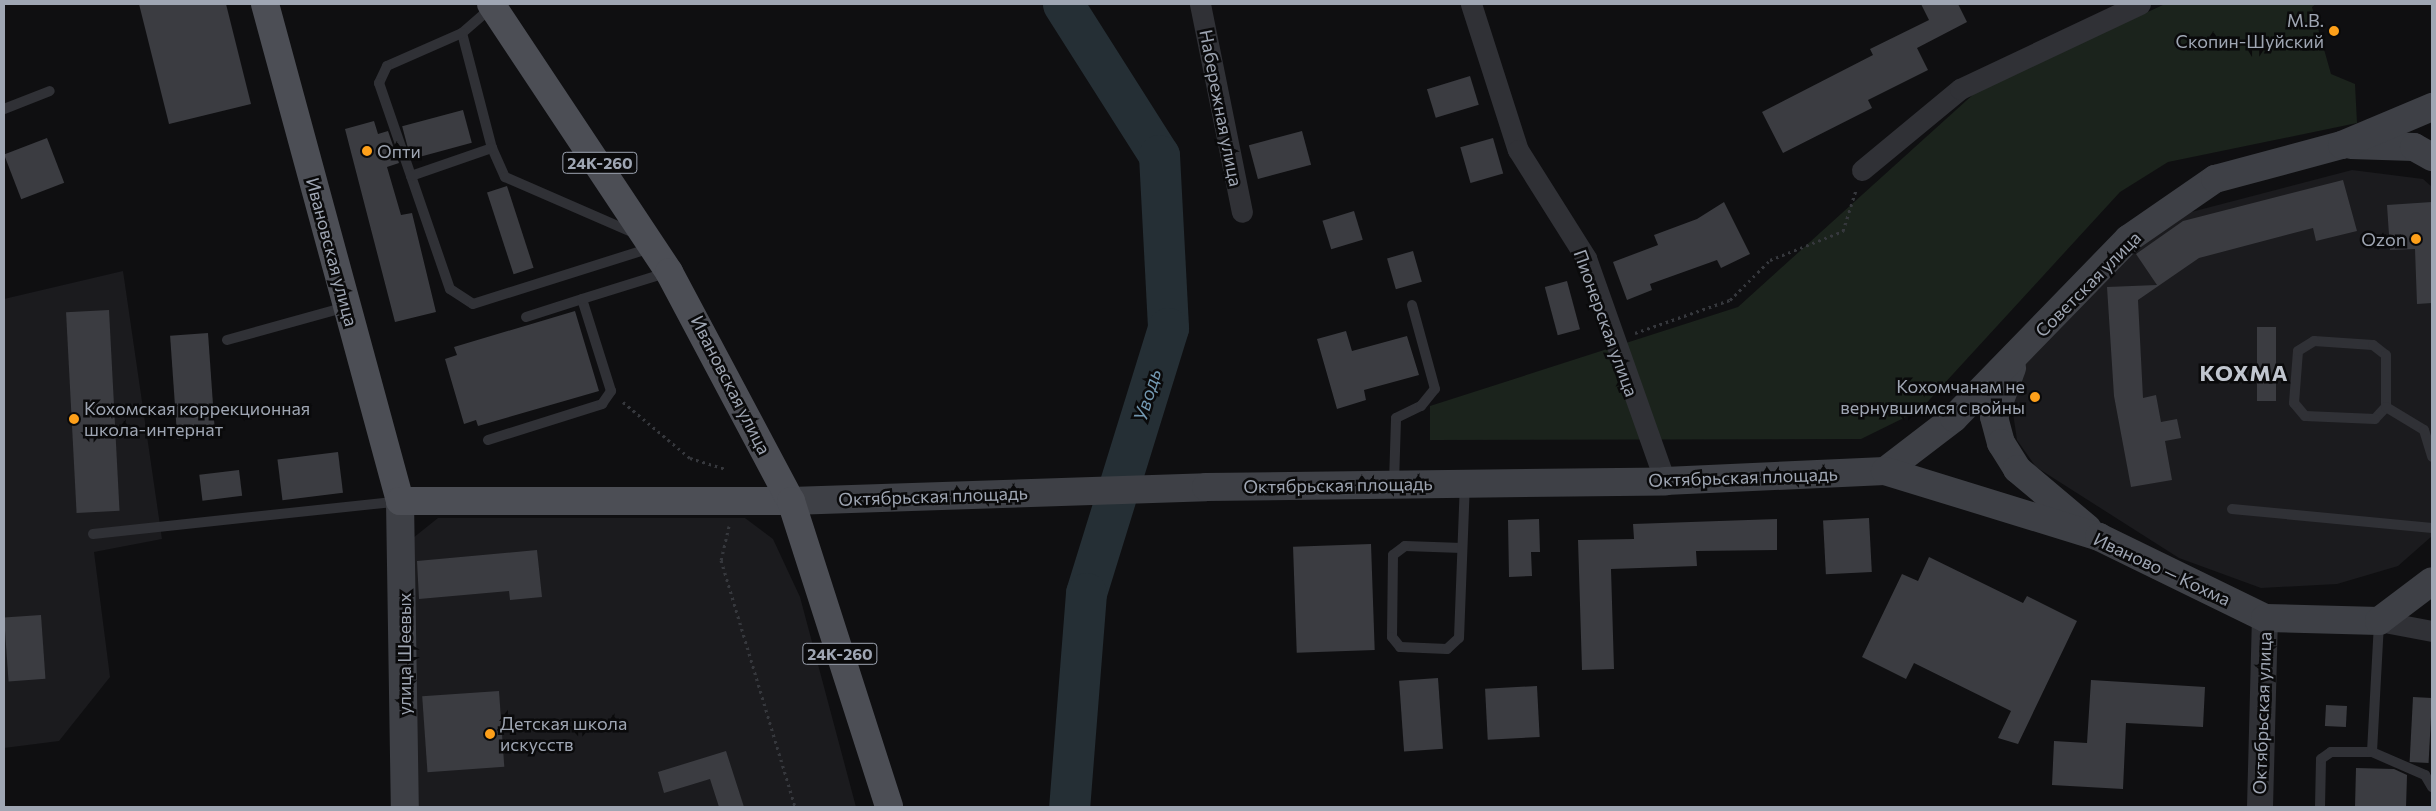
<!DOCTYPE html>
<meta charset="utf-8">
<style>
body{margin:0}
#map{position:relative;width:2436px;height:811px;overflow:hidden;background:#0f0f11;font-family:Commissioner,sans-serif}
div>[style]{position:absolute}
.built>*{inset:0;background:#1b1b1e}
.green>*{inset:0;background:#1b231c}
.river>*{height:41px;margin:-20.5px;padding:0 20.5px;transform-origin:20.5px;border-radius:20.5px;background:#252f35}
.building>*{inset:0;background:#3b3c41;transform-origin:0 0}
.path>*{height:3px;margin-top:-1.5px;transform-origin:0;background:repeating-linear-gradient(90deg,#36383d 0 2.5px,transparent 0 6.5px)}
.service>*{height:10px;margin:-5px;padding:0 5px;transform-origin:5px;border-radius:5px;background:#303136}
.minor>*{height:21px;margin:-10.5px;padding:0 10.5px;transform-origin:10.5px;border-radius:10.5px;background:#303136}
.tertiary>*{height:26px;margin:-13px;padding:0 13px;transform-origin:13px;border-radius:13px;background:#303136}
.secondary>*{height:28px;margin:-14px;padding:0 14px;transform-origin:14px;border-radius:14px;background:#3e4046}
.primary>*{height:28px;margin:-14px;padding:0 14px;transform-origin:14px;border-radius:14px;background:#4c4e55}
.dots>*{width:14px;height:14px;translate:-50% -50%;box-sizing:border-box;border:2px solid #0a0a0b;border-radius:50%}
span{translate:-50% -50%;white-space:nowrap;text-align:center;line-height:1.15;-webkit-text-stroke:5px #0a0a0b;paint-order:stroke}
.shield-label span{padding:1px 4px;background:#0a0a0b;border:1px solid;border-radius:4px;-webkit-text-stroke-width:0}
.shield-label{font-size:16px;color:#9fa6b3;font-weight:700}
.poi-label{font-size:18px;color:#9fa6b3}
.right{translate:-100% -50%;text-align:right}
.left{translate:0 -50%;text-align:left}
.street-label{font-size:18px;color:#9fa6b3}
.water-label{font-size:19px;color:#7398b1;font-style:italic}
.district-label{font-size:22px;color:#c0c5ce;font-weight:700;letter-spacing:1px}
.frame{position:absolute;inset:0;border:5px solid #9fa6b3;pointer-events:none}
</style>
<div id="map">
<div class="built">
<div style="clip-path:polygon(2352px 170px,2423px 179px,2432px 187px,2432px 536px,2398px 566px,2337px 584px,2261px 588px,2179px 558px,2036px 467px,2017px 440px,2009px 386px,2030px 355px,2125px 252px,2176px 216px)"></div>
<div style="clip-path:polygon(123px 271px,162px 539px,94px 552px,110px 677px,59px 741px,4px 748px,4px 299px)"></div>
<div style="clip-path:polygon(438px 518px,745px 518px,773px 539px,800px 597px,856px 807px,417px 807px,413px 538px)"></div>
</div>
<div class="green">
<div style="clip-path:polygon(2165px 4px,2316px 4px,2312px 7px,2331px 74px,2355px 84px,2357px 123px,2168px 162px,2120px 192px,1920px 410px,1861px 439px,1430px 440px,1430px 406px,1738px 307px,1977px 91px)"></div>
</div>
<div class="river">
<div style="left:1063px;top:4px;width:179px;rotate:57.6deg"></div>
<div style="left:1159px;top:155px;width:173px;rotate:87deg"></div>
<div style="left:1168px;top:328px;width:277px;rotate:107.2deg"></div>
<div style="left:1086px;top:593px;width:215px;rotate:94.5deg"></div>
</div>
<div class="building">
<div style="clip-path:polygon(139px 4px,226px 4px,251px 104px,169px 124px)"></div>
<div style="clip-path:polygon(1921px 4px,1958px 4px,1967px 22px,1917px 48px,1928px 70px,1868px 100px,1872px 108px,1783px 153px,1762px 112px,1873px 55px,1870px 49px,1929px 20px)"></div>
<div style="left:1470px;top:76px;width:30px;height:45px;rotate:73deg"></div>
<div style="left:463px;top:110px;width:34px;height:63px;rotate:75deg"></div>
<div style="clip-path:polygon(374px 121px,378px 134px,388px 131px,399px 163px,387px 167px,401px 215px,412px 213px,436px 312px,395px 322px,345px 129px)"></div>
<div style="left:1302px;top:131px;width:35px;height:55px;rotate:75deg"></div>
<div style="left:47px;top:138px;width:48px;height:46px;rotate:69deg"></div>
<div style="left:1493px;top:138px;width:37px;height:34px;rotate:74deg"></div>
<div style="clip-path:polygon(2343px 180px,2357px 231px,2316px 241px,2313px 228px,2199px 258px,2138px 300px,2143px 398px,2156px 395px,2161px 422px,2177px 419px,2181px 438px,2165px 441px,2172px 480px,2131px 487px,2114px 396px,2107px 287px,2157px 285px,2136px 254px,2183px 221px)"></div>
<div style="left:507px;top:186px;width:86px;height:21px;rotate:72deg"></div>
<div style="clip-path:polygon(1724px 202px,1750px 254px,1721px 268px,1717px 260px,1650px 284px,1652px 290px,1627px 300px,1613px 262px,1658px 245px,1654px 235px,1697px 219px)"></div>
<div style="clip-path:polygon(2432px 202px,2432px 303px,2417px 304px,2415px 249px,2390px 250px,2387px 205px)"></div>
<div style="left:1354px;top:211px;width:30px;height:33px;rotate:73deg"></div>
<div style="left:1413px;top:251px;width:32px;height:27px;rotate:74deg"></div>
<div style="left:1567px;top:281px;width:50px;height:23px;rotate:75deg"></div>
<div style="left:109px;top:310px;width:201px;height:43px;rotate:87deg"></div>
<div style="clip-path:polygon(575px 311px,599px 391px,478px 426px,476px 420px,464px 424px,445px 359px,457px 355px,454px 347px)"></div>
<div style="left:2257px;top:327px;width:19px;height:74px"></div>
<div style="clip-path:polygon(1346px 331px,1352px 351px,1407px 336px,1419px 375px,1364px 390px,1366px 400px,1337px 409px,1317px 339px)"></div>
<div style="left:208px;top:333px;width:103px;height:38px;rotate:86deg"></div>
<div style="left:338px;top:452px;width:41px;height:61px;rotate:83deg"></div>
<div style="left:239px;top:470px;width:26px;height:40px;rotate:83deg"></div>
<div style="left:1869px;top:518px;width:54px;height:46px;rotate:87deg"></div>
<div style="clip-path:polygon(1539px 519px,1540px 552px,1531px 552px,1532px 576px,1509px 577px,1508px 520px)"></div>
<div style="clip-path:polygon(1777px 519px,1777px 550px,1696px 551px,1697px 566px,1611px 569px,1614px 669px,1582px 670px,1578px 540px,1634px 539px,1633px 524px)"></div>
<div style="left:1371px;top:544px;width:106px;height:78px;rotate:88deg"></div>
<div style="clip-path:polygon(537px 550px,542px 597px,510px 600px,509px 591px,419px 599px,417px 561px)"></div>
<div style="clip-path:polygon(1929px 557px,2023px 603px,2027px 596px,2077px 621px,2018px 744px,1998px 738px,2011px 711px,1914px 663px,1906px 679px,1862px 657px,1902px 574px,1918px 581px)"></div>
<div style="left:41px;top:615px;width:64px;height:37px;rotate:86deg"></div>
<div style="left:1438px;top:678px;width:71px;height:39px;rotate:86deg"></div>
<div style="clip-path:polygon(2091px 680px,2205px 687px,2203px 727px,2126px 723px,2123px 789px,2052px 785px,2054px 741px,2087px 743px)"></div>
<div style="left:1537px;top:686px;width:51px;height:52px;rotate:87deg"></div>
<div style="left:499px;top:691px;width:76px;height:77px;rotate:86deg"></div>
<div style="left:2413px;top:697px;width:19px;height:65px;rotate:3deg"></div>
<div style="left:2326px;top:705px;width:21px;height:21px;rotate:3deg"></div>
<div style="clip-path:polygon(726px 751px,744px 807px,719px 807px,710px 779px,664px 793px,658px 772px)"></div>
<div style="clip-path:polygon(2356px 768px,2394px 769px,2407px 775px,2406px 807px,2355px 807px)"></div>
</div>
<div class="path">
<div style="left:1635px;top:333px;width:101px;rotate:-19.2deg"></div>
<div style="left:1730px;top:300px;width:57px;rotate:-45deg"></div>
<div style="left:1770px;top:260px;width:79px;rotate:-21.7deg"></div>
<div style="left:1843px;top:231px;width:43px;rotate:-72.4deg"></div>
<div style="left:623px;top:402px;width:87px;rotate:39.9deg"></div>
<div style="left:690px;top:458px;width:37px;rotate:17deg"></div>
<div style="left:729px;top:526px;width:35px;rotate:103deg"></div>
<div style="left:721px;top:560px;width:258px;rotate:73.3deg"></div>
</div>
<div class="service">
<div style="left:492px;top:7px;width:40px;rotate:139deg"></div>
<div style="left:462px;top:33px;width:119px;rotate:75.4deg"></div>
<div style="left:492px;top:148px;width:32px;rotate:66deg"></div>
<div style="left:505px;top:177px;width:143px;rotate:23.5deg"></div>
<div style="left:462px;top:33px;width:82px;rotate:156.3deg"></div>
<div style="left:387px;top:66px;width:19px;rotate:115deg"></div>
<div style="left:379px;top:83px;width:218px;rotate:71deg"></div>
<div style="left:450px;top:289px;width:27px;rotate:33deg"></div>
<div style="left:473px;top:304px;width:187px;rotate:-17.5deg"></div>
<div style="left:4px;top:109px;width:49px;rotate:-21.4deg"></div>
<div style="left:411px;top:176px;width:86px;rotate:-19.1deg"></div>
<div style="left:526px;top:317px;width:59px;rotate:-17.8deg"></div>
<div style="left:227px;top:340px;width:123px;rotate:-15.5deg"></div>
<div style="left:2314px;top:341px;width:59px;rotate:3.9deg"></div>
<div style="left:2373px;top:345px;width:16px;rotate:38deg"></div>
<div style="left:2386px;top:355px;width:52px;rotate:90deg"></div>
<div style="left:2386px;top:407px;width:16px;rotate:133deg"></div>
<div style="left:2375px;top:419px;width:70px;rotate:-177.5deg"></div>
<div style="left:2305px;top:416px;width:17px;rotate:-130deg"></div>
<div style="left:2294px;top:403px;width:52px;rotate:-85.6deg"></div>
<div style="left:2298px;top:351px;width:19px;rotate:-32deg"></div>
<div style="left:2386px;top:407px;width:44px;rotate:31.2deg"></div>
<div style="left:2424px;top:430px;width:28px;rotate:73deg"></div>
<div style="left:488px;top:440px;width:120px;rotate:-17.5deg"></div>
<div style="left:602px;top:404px;width:16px;rotate:-55deg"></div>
<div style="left:611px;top:391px;width:96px;rotate:-107.5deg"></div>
<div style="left:582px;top:299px;width:91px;rotate:-17.2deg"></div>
<div style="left:1394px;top:483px;width:65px;rotate:-88.2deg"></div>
<div style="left:1396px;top:418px;width:28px;rotate:-26deg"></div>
<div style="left:1421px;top:406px;width:22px;rotate:-51deg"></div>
<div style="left:1435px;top:389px;width:87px;rotate:-105.3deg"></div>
<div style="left:2232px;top:509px;width:201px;rotate:5.4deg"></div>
<div style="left:93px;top:534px;width:309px;rotate:-6.1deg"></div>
<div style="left:1462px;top:548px;width:57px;rotate:-178deg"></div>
<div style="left:1405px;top:546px;width:15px;rotate:143deg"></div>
<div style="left:1393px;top:555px;width:82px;rotate:90.7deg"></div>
<div style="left:1392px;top:637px;width:13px;rotate:51deg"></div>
<div style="left:1400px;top:647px;width:47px;rotate:2.4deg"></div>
<div style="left:1447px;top:649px;width:16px;rotate:-43deg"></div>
<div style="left:1459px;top:638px;width:154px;rotate:-87.8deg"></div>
<div style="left:2372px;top:752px;width:58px;rotate:23.5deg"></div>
<div style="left:2425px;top:775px;width:14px;rotate:60deg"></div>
<div style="left:2320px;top:807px;width:48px;rotate:-88.8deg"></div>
<div style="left:2321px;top:759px;width:12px;rotate:-35deg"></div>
<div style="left:2331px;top:752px;width:41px"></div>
<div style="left:2372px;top:752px;width:129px;rotate:-86.9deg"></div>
</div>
<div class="minor">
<div style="left:1200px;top:4px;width:212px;rotate:78.6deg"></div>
<div style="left:1471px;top:4px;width:153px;rotate:72.2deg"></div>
<div style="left:1518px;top:150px;width:128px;rotate:57.8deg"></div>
<div style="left:1586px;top:258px;width:237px;rotate:70.5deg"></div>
<div style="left:1862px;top:170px;width:127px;rotate:-39.6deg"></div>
<div style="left:1960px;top:89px;width:199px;rotate:-25.3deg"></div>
<div style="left:2379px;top:621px;width:54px;rotate:10.7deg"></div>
</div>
<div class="tertiary">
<div style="left:2260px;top:807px;width:189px;rotate:-88.5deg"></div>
</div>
<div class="secondary">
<div style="left:2351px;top:145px;width:63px;rotate:1.8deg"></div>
<div style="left:2414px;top:147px;width:21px;rotate:29deg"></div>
<div style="left:2012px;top:368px;width:52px;rotate:110.2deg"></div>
<div style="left:1994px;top:417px;width:27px;rotate:75deg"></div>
<div style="left:2001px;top:443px;width:31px;rotate:58deg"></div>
<div style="left:2017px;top:469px;width:92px;rotate:40.1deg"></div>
<div style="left:1885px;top:471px;width:87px;rotate:-37.5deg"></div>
<div style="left:1954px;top:418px;width:250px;rotate:-45.8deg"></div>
<div style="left:2128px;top:239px;width:106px;rotate:-34.6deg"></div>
<div style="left:2215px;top:179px;width:131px;rotate:-15deg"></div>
<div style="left:2342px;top:145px;width:98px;rotate:-22.9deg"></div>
<div style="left:400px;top:501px;width:306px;rotate:89.1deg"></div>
<div style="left:791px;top:501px;width:415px;rotate:-1.9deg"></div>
<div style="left:1206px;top:487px;width:459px;rotate:-0.7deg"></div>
<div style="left:1665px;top:481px;width:220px;rotate:-2.6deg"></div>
<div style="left:1885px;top:471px;width:224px;rotate:17.1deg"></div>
<div style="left:2099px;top:537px;width:185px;rotate:26deg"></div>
<div style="left:2265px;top:618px;width:114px;rotate:1.5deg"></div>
<div style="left:2379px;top:621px;width:66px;rotate:-37deg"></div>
</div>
<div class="primary">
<div style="left:265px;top:4px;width:515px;rotate:74.8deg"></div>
<div style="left:400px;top:501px;width:391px"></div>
<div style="left:491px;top:4px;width:322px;rotate:56.4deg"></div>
<div style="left:669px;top:272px;width:259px;rotate:62deg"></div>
<div style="left:791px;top:501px;width:321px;rotate:72.2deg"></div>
</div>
<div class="dots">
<div style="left:2334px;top:31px;background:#fea01a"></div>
<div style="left:367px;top:151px;background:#fea01a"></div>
<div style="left:2416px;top:239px;background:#fea01a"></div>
<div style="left:2035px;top:397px;background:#fea01a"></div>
<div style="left:74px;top:419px;background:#fea01a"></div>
<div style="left:490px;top:734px;background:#fea01a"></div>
</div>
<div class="shield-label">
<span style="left:600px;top:163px">24К-260</span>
<span style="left:840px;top:654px">24К-260</span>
</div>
<div class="poi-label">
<span class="right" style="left:2324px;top:31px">М.В.<br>Скопин-Шуйский</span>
<span class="left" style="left:377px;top:151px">Опти</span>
<span class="right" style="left:2406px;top:239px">Ozon</span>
<span class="right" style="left:2025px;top:397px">Кохомчанам не<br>вернувшимся с войны</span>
<span class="left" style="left:84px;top:419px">Кохомская коррекционная<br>школа-интернат</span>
<span class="left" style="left:500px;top:734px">Детская школа<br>искусств</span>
</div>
<div class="street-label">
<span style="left:1221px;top:108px;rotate:79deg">Набережная улица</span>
<span style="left:332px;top:252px;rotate:75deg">Ивановская улица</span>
<span style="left:2088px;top:284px;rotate:-45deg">Советская улица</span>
<span style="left:1606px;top:323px;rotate:70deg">Пионерская улица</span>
<span style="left:731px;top:385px;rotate:63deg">Ивановская улица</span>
<span style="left:1743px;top:477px;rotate:-2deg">Октябрьская площадь</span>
<span style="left:1338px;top:485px;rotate:-1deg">Октябрьская площадь</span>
<span style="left:933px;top:496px;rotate:-2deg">Октябрьская площадь</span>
<span style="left:2162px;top:569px;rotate:25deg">Иваново — Кохма</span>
<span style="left:404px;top:654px;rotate:-90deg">улица Шеевых</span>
<span style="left:2262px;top:713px;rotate:-88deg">Октябрьская улица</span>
</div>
<div class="water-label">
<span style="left:1147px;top:395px;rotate:-73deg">Уводь</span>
</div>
<div class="district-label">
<span style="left:2244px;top:373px">КОХМА</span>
</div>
<div class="frame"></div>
</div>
